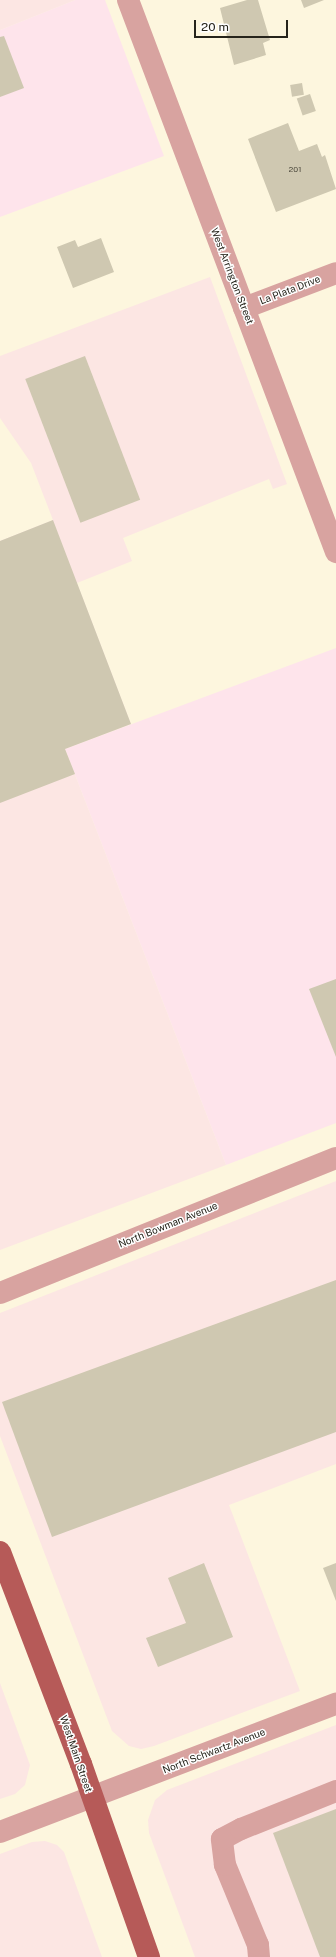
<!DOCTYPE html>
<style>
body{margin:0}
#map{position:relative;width:336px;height:1957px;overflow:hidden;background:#fdf6de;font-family:"Public Sans",sans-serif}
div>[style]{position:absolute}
.commercial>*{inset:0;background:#fce6e3}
.industrial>*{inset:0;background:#fee4eb}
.building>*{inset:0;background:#cfc8b1;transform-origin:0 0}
.minor>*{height:22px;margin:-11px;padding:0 11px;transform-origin:11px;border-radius:11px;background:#d8a3a0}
.major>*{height:22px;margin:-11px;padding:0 11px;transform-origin:11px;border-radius:11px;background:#b65a58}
span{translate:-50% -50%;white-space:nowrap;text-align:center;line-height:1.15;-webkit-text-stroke:3px #fff;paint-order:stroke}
.number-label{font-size:8px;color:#504d40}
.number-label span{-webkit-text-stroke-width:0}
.street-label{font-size:10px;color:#26241b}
.scale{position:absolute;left:194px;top:20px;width:94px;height:18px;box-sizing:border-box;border:2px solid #26241b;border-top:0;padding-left:5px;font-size:12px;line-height:14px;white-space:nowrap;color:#26241b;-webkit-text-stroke:3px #fff;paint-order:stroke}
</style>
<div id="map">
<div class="commercial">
<div style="clip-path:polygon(0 0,75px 0,0 30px)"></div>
<div style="clip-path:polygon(210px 277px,287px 484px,273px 489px,269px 479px,123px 538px,132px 561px,77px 583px,131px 724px,65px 749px,226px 1165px,0 1250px,0 541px,53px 520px,31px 463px,0 418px,0 356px)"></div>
<div style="clip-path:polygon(336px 1181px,336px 1464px,229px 1505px,300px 1691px,154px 1746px,141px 1749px,129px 1746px,112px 1731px,0 1436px,0 1313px)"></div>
<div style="clip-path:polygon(0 1683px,30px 1765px,25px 1785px,15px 1794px,0 1799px)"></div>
<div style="clip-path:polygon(336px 1725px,336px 1957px,195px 1957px,149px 1833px,148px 1820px,155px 1800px,167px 1790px)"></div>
<div style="clip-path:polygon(45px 1841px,57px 1845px,64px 1852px,102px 1957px,0 1957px,0 1854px,32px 1842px)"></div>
</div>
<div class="industrial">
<div style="clip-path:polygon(75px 0,105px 0,164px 156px,0 217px,0 30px)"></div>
<div style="clip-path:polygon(336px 648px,336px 1123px,226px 1165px,65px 749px)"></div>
</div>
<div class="building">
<div style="clip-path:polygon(247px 0,258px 0,270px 40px,263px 43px,266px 55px,234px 65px,220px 8px)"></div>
<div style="clip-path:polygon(301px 0,324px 0,304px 8px)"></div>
<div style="clip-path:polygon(4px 36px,24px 88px,0 97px,0 37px)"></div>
<div style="left:302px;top:83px;width:12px;height:12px;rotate:81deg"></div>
<div style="left:310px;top:94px;width:18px;height:14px;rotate:71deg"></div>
<div style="clip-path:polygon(288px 123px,299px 151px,317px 144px,322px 157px,325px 155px,336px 189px,276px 212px,248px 139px)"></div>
<div style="clip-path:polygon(101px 238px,114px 272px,73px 288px,57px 247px,75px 240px,78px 247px)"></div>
<div style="left:85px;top:356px;width:154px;height:64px;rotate:69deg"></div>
<div style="clip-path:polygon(53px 520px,131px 724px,65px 749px,75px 774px,0 803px,0 541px)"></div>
<div style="clip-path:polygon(336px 979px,336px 1057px,309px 989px)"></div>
<div style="clip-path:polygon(336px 1280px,336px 1432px,52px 1537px,2px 1402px)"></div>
<div style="clip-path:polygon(204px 1563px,233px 1637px,158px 1667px,146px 1638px,186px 1623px,168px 1578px)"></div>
<div style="clip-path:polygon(336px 1563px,336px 1601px,323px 1568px)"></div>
<div style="clip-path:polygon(336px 1809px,336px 1957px,320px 1957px,273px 1833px)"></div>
</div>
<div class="minor">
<div style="left:128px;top:0;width:590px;rotate:69.35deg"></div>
<div style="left:244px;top:308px;width:98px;rotate:-20.8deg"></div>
<div style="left:0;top:1293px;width:362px;rotate:-21.9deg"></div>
<div style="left:0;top:1832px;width:360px;rotate:-20.9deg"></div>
<div style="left:259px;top:1957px;width:12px;rotate:-95deg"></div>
<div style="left:258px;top:1945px;width:87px;rotate:-112.4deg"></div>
<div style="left:225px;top:1865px;width:26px;rotate:-97deg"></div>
<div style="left:222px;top:1839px;width:21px;rotate:-28deg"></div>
<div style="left:241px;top:1829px;width:102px;rotate:-21.8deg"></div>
</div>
<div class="major">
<div style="left:0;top:1552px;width:227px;rotate:69.1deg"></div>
<div style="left:81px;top:1764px;width:205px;rotate:70.6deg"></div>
</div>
<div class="number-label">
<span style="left:295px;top:170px">201</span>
</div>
<div class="street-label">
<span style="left:232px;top:276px;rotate:69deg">West Arrington Street</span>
<span style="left:290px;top:290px;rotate:-21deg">La Plata Drive</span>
<span style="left:168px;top:1225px;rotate:-22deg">North Bowman Avenue</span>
<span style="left:214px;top:1751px;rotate:-21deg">North Schwartz Avenue</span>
<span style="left:76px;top:1754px;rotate:71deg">West Main Street</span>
</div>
<div class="scale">20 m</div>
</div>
